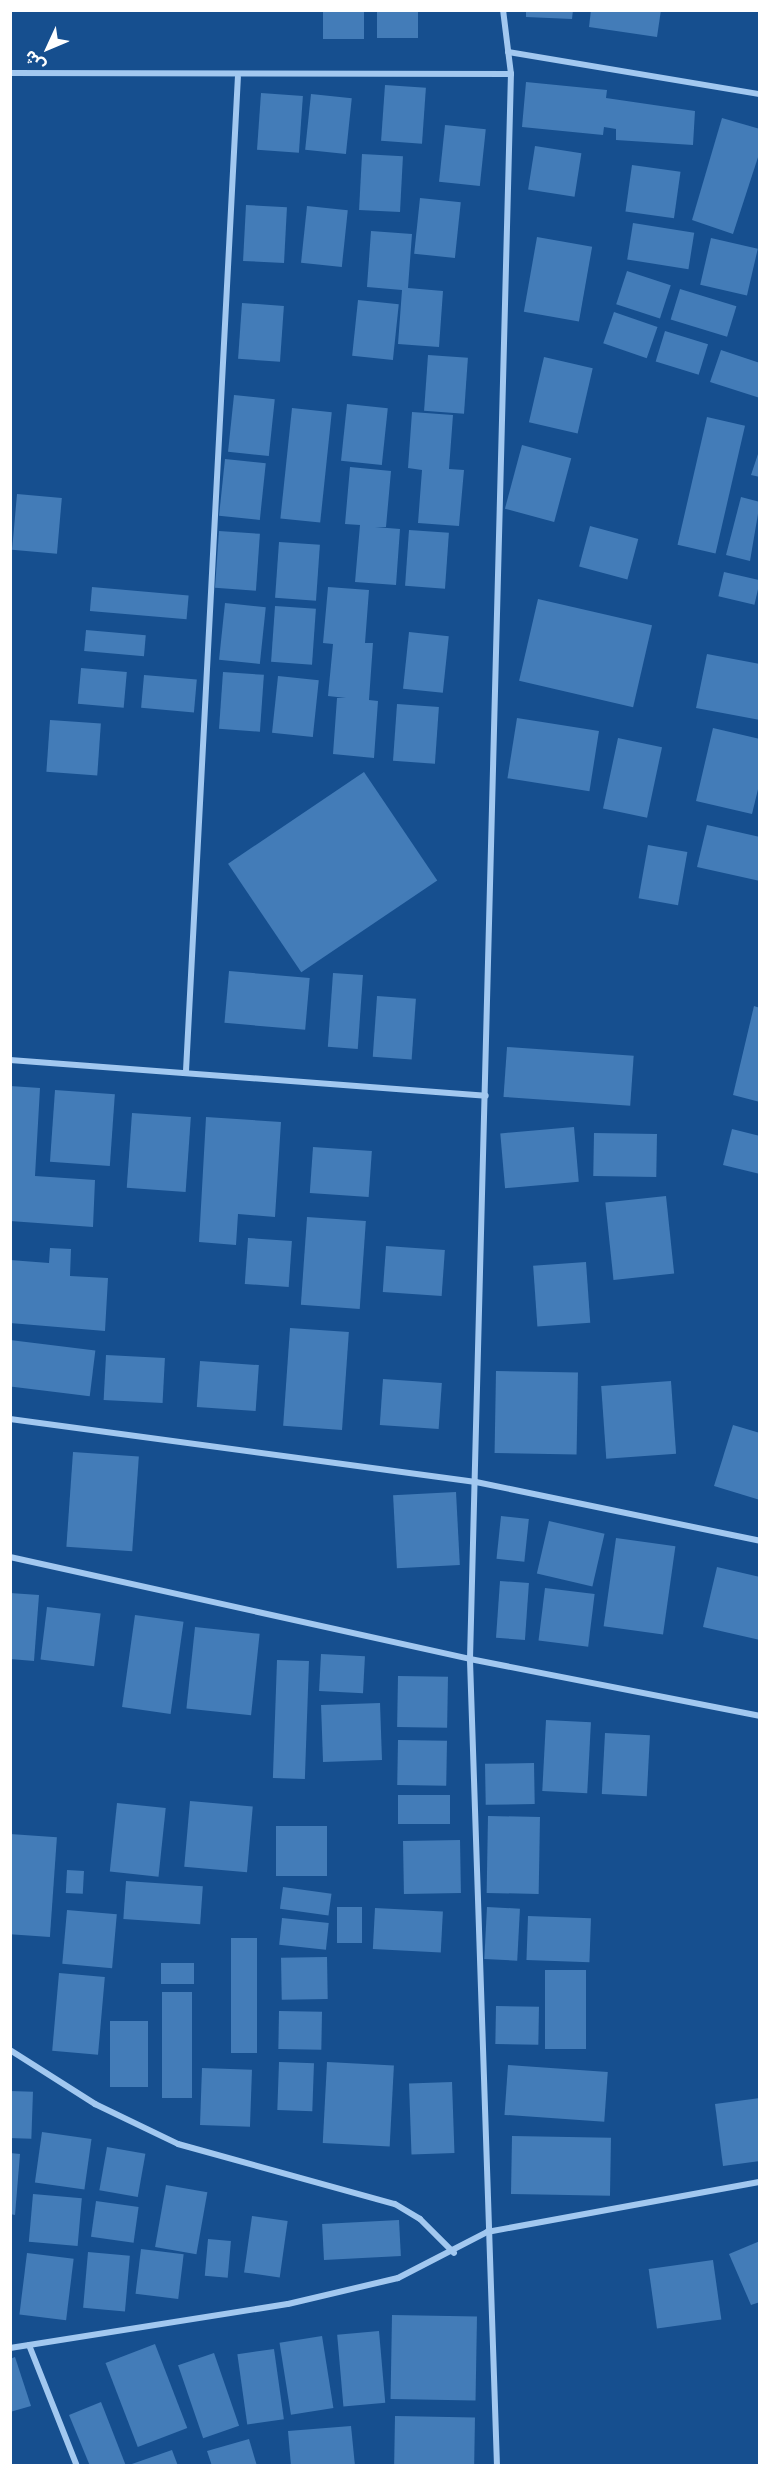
<!DOCTYPE html>
<meta charset="utf-8">
<style>
body{margin:0}
#map{position:relative;width:770px;height:2476px;overflow:hidden;background:#164f8f;font-family:Roboto,"Noto Sans Arabic",sans-serif}
div>[style]{position:absolute}
.building>*{inset:0;background:#437cb8;transform-origin:0 0}
.minor>*{height:6px;margin:-3px;padding:0 3px;transform-origin:3px;border-radius:3px;background:#a2c8f0}
span{translate:-50% -50%;white-space:nowrap;text-align:center;line-height:1.15;-webkit-text-stroke:5px #164f8f;paint-order:stroke}
.frame{position:absolute;inset:0;border:12px solid #fff;pointer-events:none}
.north{position:absolute;left:18px;top:18px;width:60px;height:60px;-webkit-text-stroke:4px #164f8f;paint-order:stroke;rotate:226deg;font-size:16px;font-weight:700;line-height:24px;text-align:center;color:#fff}
.north::after{content:'';display:block;margin:auto;width:21px;height:27px;background:#fff;clip-path:polygon(50% 0,100% 100%,50% 72%,0 100%)}
</style>
<div id="map">
<div class="building">
<div style="left:323px;top:10px;width:41px;height:29px"></div>
<div style="left:377px;top:10px;width:41px;height:28px"></div>
<div style="clip-path:polygon(526px 10px,573px 10px,572px 19px,526px 17px)"></div>
<div style="clip-path:polygon(591px 10px,661px 10px,657px 37px,589px 27px)"></div>
<div style="clip-path:polygon(526px 82px,607px 90px,606px 98px,695px 111px,693px 145px,616px 140px,616px 129px,604px 127px,603px 135px,522px 127px)"></div>
<div style="left:385px;top:85px;width:41px;height:56px;rotate:4deg"></div>
<div style="left:261px;top:93px;width:42px;height:57px;rotate:4deg"></div>
<div style="left:311px;top:94px;width:41px;height:56px;rotate:6deg"></div>
<div style="clip-path:polygon(722px 118px,760px 129px,760px 151px,733px 234px,692px 220px)"></div>
<div style="left:445px;top:125px;width:41px;height:57px;rotate:6deg"></div>
<div style="left:535px;top:146px;width:47px;height:44px;rotate:9deg"></div>
<div style="left:362px;top:154px;width:41px;height:56px;rotate:3deg"></div>
<div style="left:632px;top:165px;width:49px;height:47px;rotate:8deg"></div>
<div style="left:420px;top:198px;width:41px;height:56px;rotate:6deg"></div>
<div style="left:246px;top:205px;width:41px;height:56px;rotate:3deg"></div>
<div style="left:307px;top:206px;width:41px;height:57px;rotate:6deg"></div>
<div style="left:633px;top:223px;width:62px;height:37px;rotate:9deg"></div>
<div style="clip-path:polygon(371px 231px,412px 234px,408px 288px,443px 291px,439px 347px,398px 344px,402px 290px,367px 287px)"></div>
<div style="left:537px;top:237px;width:56px;height:76px;rotate:10deg"></div>
<div style="left:711px;top:238px;width:48px;height:48px;rotate:13deg"></div>
<div style="left:627px;top:271px;width:46px;height:35px;rotate:18deg"></div>
<div style="left:680px;top:289px;width:59px;height:32px;rotate:17deg"></div>
<div style="left:358px;top:300px;width:41px;height:56px;rotate:6deg"></div>
<div style="left:242px;top:303px;width:42px;height:56px;rotate:4deg"></div>
<div style="left:614px;top:312px;width:46px;height:33px;rotate:19deg"></div>
<div style="left:665px;top:331px;width:45px;height:32px;rotate:17deg"></div>
<div style="clip-path:polygon(721px 350px,760px 363px,760px 398px,710px 382px)"></div>
<div style="left:428px;top:355px;width:40px;height:56px;rotate:4deg"></div>
<div style="left:544px;top:357px;width:50px;height:67px;rotate:13deg"></div>
<div style="left:234px;top:395px;width:41px;height:57px;rotate:6deg"></div>
<div style="left:347px;top:404px;width:41px;height:57px;rotate:6deg"></div>
<div style="left:292px;top:408px;width:40px;height:111px;rotate:6deg"></div>
<div style="clip-path:polygon(412px 412px,453px 415px,449px 469px,464px 470px,459px 526px,418px 523px,422px 470px,408px 468px)"></div>
<div style="left:707px;top:417px;width:39px;height:131px;rotate:13deg"></div>
<div style="left:522px;top:445px;width:51px;height:66px;rotate:15deg"></div>
<div style="clip-path:polygon(760px 448px,760px 477px,751px 475px)"></div>
<div style="left:225px;top:459px;width:41px;height:57px;rotate:6deg"></div>
<div style="clip-path:polygon(350px 467px,391px 471px,386px 527px,375px 527px,400px 529px,396px 585px,355px 582px,360px 525px,345px 524px)"></div>
<div style="left:17px;top:494px;width:45px;height:56px;rotate:5deg"></div>
<div style="clip-path:polygon(741px 497px,760px 502px,750px 561px,726px 555px)"></div>
<div style="left:590px;top:526px;width:50px;height:42px;rotate:15deg"></div>
<div style="left:409px;top:530px;width:40px;height:56px;rotate:4deg"></div>
<div style="left:219px;top:531px;width:41px;height:57px;rotate:4deg"></div>
<div style="left:279px;top:542px;width:41px;height:56px;rotate:4deg"></div>
<div style="left:724px;top:572px;width:37px;height:25px;rotate:13deg"></div>
<div style="left:92px;top:587px;width:97px;height:24px;rotate:5deg"></div>
<div style="clip-path:polygon(328px 587px,369px 590px,365px 643px,373px 643px,369px 700px,378px 701px,374px 758px,333px 754px,337px 698px,346px 698px,328px 696px,333px 644px,323px 643px)"></div>
<div style="left:538px;top:599px;width:117px;height:84px;rotate:13deg"></div>
<div style="left:225px;top:603px;width:41px;height:57px;rotate:6deg"></div>
<div style="left:275px;top:606px;width:41px;height:56px;rotate:4deg"></div>
<div style="left:86px;top:630px;width:60px;height:21px;rotate:5deg"></div>
<div style="left:409px;top:632px;width:40px;height:57px;rotate:6deg"></div>
<div style="clip-path:polygon(707px 654px,760px 664px,760px 720px,696px 708px)"></div>
<div style="left:81px;top:668px;width:46px;height:36px;rotate:5deg"></div>
<div style="left:223px;top:672px;width:41px;height:57px;rotate:4deg"></div>
<div style="left:144px;top:675px;width:53px;height:33px;rotate:5deg"></div>
<div style="left:278px;top:676px;width:41px;height:57px;rotate:6deg"></div>
<div style="left:397px;top:704px;width:42px;height:57px;rotate:4deg"></div>
<div style="left:517px;top:718px;width:83px;height:61px;rotate:9deg"></div>
<div style="left:50px;top:720px;width:51px;height:52px;rotate:4deg"></div>
<div style="clip-path:polygon(713px 728px,760px 739px,760px 781px,752px 814px,696px 801px)"></div>
<div style="left:618px;top:738px;width:45px;height:72px;rotate:12deg"></div>
<div style="left:364px;top:772px;width:131px;height:164px;rotate:56deg"></div>
<div style="clip-path:polygon(707px 825px,760px 837px,760px 881px,697px 867px)"></div>
<div style="left:648px;top:845px;width:40px;height:54px;rotate:10deg"></div>
<div style="left:229px;top:971px;width:81px;height:52px;rotate:5deg"></div>
<div style="left:333px;top:973px;width:30px;height:74px;rotate:4deg"></div>
<div style="left:377px;top:996px;width:39px;height:61px;rotate:4deg"></div>
<div style="clip-path:polygon(754px 1006px,760px 1008px,760px 1102px,733px 1095px)"></div>
<div style="left:507px;top:1047px;width:127px;height:50px;rotate:4deg"></div>
<div style="clip-path:polygon(10px 1086px,40px 1088px,35px 1176px,95px 1180px,93px 1227px,10px 1221px)"></div>
<div style="left:55px;top:1090px;width:60px;height:72px;rotate:4deg"></div>
<div style="left:132px;top:1113px;width:59px;height:75px;rotate:4deg"></div>
<div style="clip-path:polygon(206px 1117px,281px 1122px,275px 1217px,238px 1214px,236px 1245px,199px 1242px)"></div>
<div style="left:574px;top:1127px;width:55px;height:74px;rotate:85deg"></div>
<div style="clip-path:polygon(732px 1129px,760px 1136px,760px 1174px,723px 1165px)"></div>
<div style="left:594px;top:1133px;width:63px;height:43px;rotate:1deg"></div>
<div style="left:313px;top:1147px;width:59px;height:46px;rotate:4deg"></div>
<div style="left:666px;top:1196px;width:78px;height:61px;rotate:84deg"></div>
<div style="left:307px;top:1217px;width:59px;height:88px;rotate:4deg"></div>
<div style="left:248px;top:1238px;width:44px;height:46px;rotate:4deg"></div>
<div style="left:386px;top:1246px;width:59px;height:46px;rotate:4deg"></div>
<div style="clip-path:polygon(50px 1248px,71px 1249px,70px 1276px,108px 1278px,105px 1331px,10px 1323px,10px 1260px,49px 1263px)"></div>
<div style="left:586px;top:1262px;width:61px;height:53px;rotate:86deg"></div>
<div style="left:290px;top:1328px;width:59px;height:98px;rotate:4deg"></div>
<div style="left:10px;top:1340px;width:86px;height:46px;rotate:7deg"></div>
<div style="left:106px;top:1355px;width:59px;height:45px;rotate:3deg"></div>
<div style="left:200px;top:1361px;width:59px;height:46px;rotate:4deg"></div>
<div style="left:496px;top:1371px;width:82px;height:82px;rotate:1deg"></div>
<div style="left:383px;top:1379px;width:59px;height:46px;rotate:4deg"></div>
<div style="left:671px;top:1381px;width:73px;height:70px;rotate:86deg"></div>
<div style="clip-path:polygon(733px 1425px,760px 1433px,760px 1500px,714px 1486px)"></div>
<div style="left:73px;top:1452px;width:66px;height:95px;rotate:4deg"></div>
<div style="left:456px;top:1492px;width:73px;height:63px;rotate:87deg"></div>
<div style="left:501px;top:1516px;width:28px;height:43px;rotate:6deg"></div>
<div style="left:549px;top:1521px;width:57px;height:54px;rotate:13deg"></div>
<div style="left:616px;top:1538px;width:60px;height:89px;rotate:8deg"></div>
<div style="clip-path:polygon(717px 1567px,760px 1577px,760px 1640px,703px 1627px)"></div>
<div style="left:500px;top:1581px;width:29px;height:57px;rotate:4deg"></div>
<div style="left:545px;top:1588px;width:50px;height:53px;rotate:7deg"></div>
<div style="clip-path:polygon(10px 1593px,39px 1595px,34px 1661px,10px 1659px)"></div>
<div style="left:47px;top:1607px;width:54px;height:53px;rotate:7deg"></div>
<div style="left:135px;top:1615px;width:49px;height:93px;rotate:8deg"></div>
<div style="left:195px;top:1627px;width:65px;height:82px;rotate:6deg"></div>
<div style="left:321px;top:1654px;width:44px;height:37px;rotate:3deg"></div>
<div style="left:277px;top:1660px;width:32px;height:118px;rotate:2deg"></div>
<div style="left:398px;top:1676px;width:50px;height:51px;rotate:1deg"></div>
<div style="left:380px;top:1703px;width:57px;height:59px;rotate:88deg"></div>
<div style="left:546px;top:1720px;width:45px;height:71px;rotate:3deg"></div>
<div style="left:605px;top:1733px;width:45px;height:61px;rotate:3deg"></div>
<div style="left:398px;top:1740px;width:49px;height:45px;rotate:1deg"></div>
<div style="left:534px;top:1763px;width:41px;height:49px;rotate:89deg"></div>
<div style="left:398px;top:1795px;width:52px;height:29px"></div>
<div style="left:190px;top:1801px;width:63px;height:66px;rotate:5deg"></div>
<div style="left:117px;top:1803px;width:49px;height:69px;rotate:6deg"></div>
<div style="left:488px;top:1816px;width:52px;height:77px;rotate:1deg"></div>
<div style="left:327px;top:1826px;width:50px;height:51px;rotate:90deg"></div>
<div style="left:10px;top:1834px;width:47px;height:100px;rotate:4deg"></div>
<div style="left:460px;top:1840px;width:53px;height:57px;rotate:89deg"></div>
<div style="left:67px;top:1870px;width:17px;height:23px;rotate:3deg"></div>
<div style="left:126px;top:1881px;width:77px;height:38px;rotate:4deg"></div>
<div style="left:283px;top:1887px;width:49px;height:22px;rotate:8deg"></div>
<div style="left:337px;top:1907px;width:25px;height:36px"></div>
<div style="left:487px;top:1907px;width:33px;height:52px;rotate:3deg"></div>
<div style="left:375px;top:1908px;width:68px;height:41px;rotate:3deg"></div>
<div style="left:67px;top:1910px;width:50px;height:54px;rotate:5deg"></div>
<div style="left:528px;top:1916px;width:63px;height:44px;rotate:2deg"></div>
<div style="left:282px;top:1918px;width:47px;height:27px;rotate:6deg"></div>
<div style="left:231px;top:1938px;width:26px;height:115px"></div>
<div style="left:327px;top:1957px;width:42px;height:46px;rotate:89deg"></div>
<div style="left:161px;top:1963px;width:33px;height:21px"></div>
<div style="left:545px;top:1970px;width:41px;height:79px"></div>
<div style="left:59px;top:1973px;width:46px;height:78px;rotate:5deg"></div>
<div style="left:162px;top:1992px;width:30px;height:106px"></div>
<div style="left:496px;top:2006px;width:43px;height:38px;rotate:1deg"></div>
<div style="left:279px;top:2011px;width:43px;height:38px;rotate:1deg"></div>
<div style="left:110px;top:2021px;width:38px;height:66px"></div>
<div style="left:279px;top:2062px;width:35px;height:48px;rotate:2deg"></div>
<div style="left:327px;top:2062px;width:67px;height:81px;rotate:3deg"></div>
<div style="left:508px;top:2065px;width:100px;height:50px;rotate:4deg"></div>
<div style="left:202px;top:2068px;width:50px;height:57px;rotate:2deg"></div>
<div style="left:452px;top:2082px;width:71px;height:43px;rotate:88deg"></div>
<div style="left:10px;top:2091px;width:23px;height:47px;rotate:2deg"></div>
<div style="clip-path:polygon(760px 2098px,760px 2161px,723px 2166px,715px 2104px)"></div>
<div style="left:42px;top:2132px;width:50px;height:51px;rotate:8deg"></div>
<div style="left:512px;top:2136px;width:99px;height:58px;rotate:1deg"></div>
<div style="left:107px;top:2147px;width:39px;height:44px;rotate:10deg"></div>
<div style="clip-path:polygon(10px 2153px,20px 2154px,15px 2215px,10px 2214px)"></div>
<div style="left:166px;top:2185px;width:42px;height:63px;rotate:10deg"></div>
<div style="left:33px;top:2194px;width:49px;height:48px;rotate:5deg"></div>
<div style="left:96px;top:2201px;width:43px;height:36px;rotate:8deg"></div>
<div style="left:252px;top:2216px;width:36px;height:57px;rotate:8deg"></div>
<div style="left:399px;top:2220px;width:36px;height:77px;rotate:87deg"></div>
<div style="left:208px;top:2239px;width:23px;height:37px;rotate:5deg"></div>
<div style="clip-path:polygon(760px 2241px,760px 2302px,751px 2305px,729px 2254px)"></div>
<div style="left:141px;top:2249px;width:43px;height:45px;rotate:7deg"></div>
<div style="left:88px;top:2252px;width:42px;height:56px;rotate:5deg"></div>
<div style="left:27px;top:2253px;width:47px;height:62px;rotate:7deg"></div>
<div style="left:713px;top:2260px;width:60px;height:65px;rotate:82deg"></div>
<div style="left:392px;top:2315px;width:85px;height:84px;rotate:1deg"></div>
<div style="left:379px;top:2331px;width:72px;height:42px;rotate:85deg"></div>
<div style="left:322px;top:2336px;width:73px;height:43px;rotate:81deg"></div>
<div style="left:155px;top:2344px;width:90px;height:53px;rotate:69deg"></div>
<div style="left:274px;top:2349px;width:71px;height:37px;rotate:82deg"></div>
<div style="left:214px;top:2353px;width:77px;height:38px;rotate:71deg"></div>
<div style="clip-path:polygon(15px 2357px,31px 2406px,10px 2412px,10px 2359px)"></div>
<div style="clip-path:polygon(101px 2402px,126px 2466px,90px 2466px,69px 2415px)"></div>
<div style="left:395px;top:2416px;width:80px;height:50px;rotate:1deg"></div>
<div style="clip-path:polygon(351px 2426px,355px 2466px,291px 2466px,288px 2431px)"></div>
<div style="clip-path:polygon(249px 2439px,257px 2466px,212px 2466px,207px 2451px)"></div>
<div style="clip-path:polygon(172px 2450px,178px 2466px,129px 2466px,129px 2465px)"></div>
</div>
<div class="minor">
<div style="left:508px;top:52px;width:255px;rotate:9.5deg"></div>
<div style="left:10px;top:73px;width:501px;rotate:0.11deg"></div>
<div style="left:10px;top:1060px;width:477px;rotate:4.3deg"></div>
<div style="left:186px;top:1071px;width:995px;rotate:-87.01deg"></div>
<div style="left:10px;top:1419px;width:470px;rotate:7.7deg"></div>
<div style="left:476px;top:1482px;width:290px;rotate:11.7deg"></div>
<div style="left:10px;top:1557px;width:471px;rotate:12.5deg"></div>
<div style="left:470px;top:1659px;width:296px;rotate:11.1deg"></div>
<div style="left:10px;top:2050px;width:101px;rotate:32.4deg"></div>
<div style="left:95px;top:2104px;width:92px;rotate:25.7deg"></div>
<div style="left:178px;top:2144px;width:225px;rotate:15.5deg"></div>
<div style="left:395px;top:2204px;width:29px;rotate:31deg"></div>
<div style="left:420px;top:2219px;width:48px;rotate:45deg"></div>
<div style="left:29px;top:2345px;width:130px;rotate:68.4deg"></div>
<div style="left:10px;top:2348px;width:281px;rotate:-9deg"></div>
<div style="left:288px;top:2304px;width:113px;rotate:-13.3deg"></div>
<div style="left:398px;top:2278px;width:100px;rotate:-27.3deg"></div>
<div style="left:487px;top:2232px;width:278px;rotate:-10.4deg"></div>
<div style="left:497px;top:2466px;width:807px;rotate:-91.92deg"></div>
<div style="left:470px;top:1659px;width:1586px;rotate:-88.52deg"></div>
<div style="left:511px;top:74px;width:64px;rotate:-97.1deg"></div>
</div>
<div class="frame"></div>
<div class="north">ش</div>
</div>
